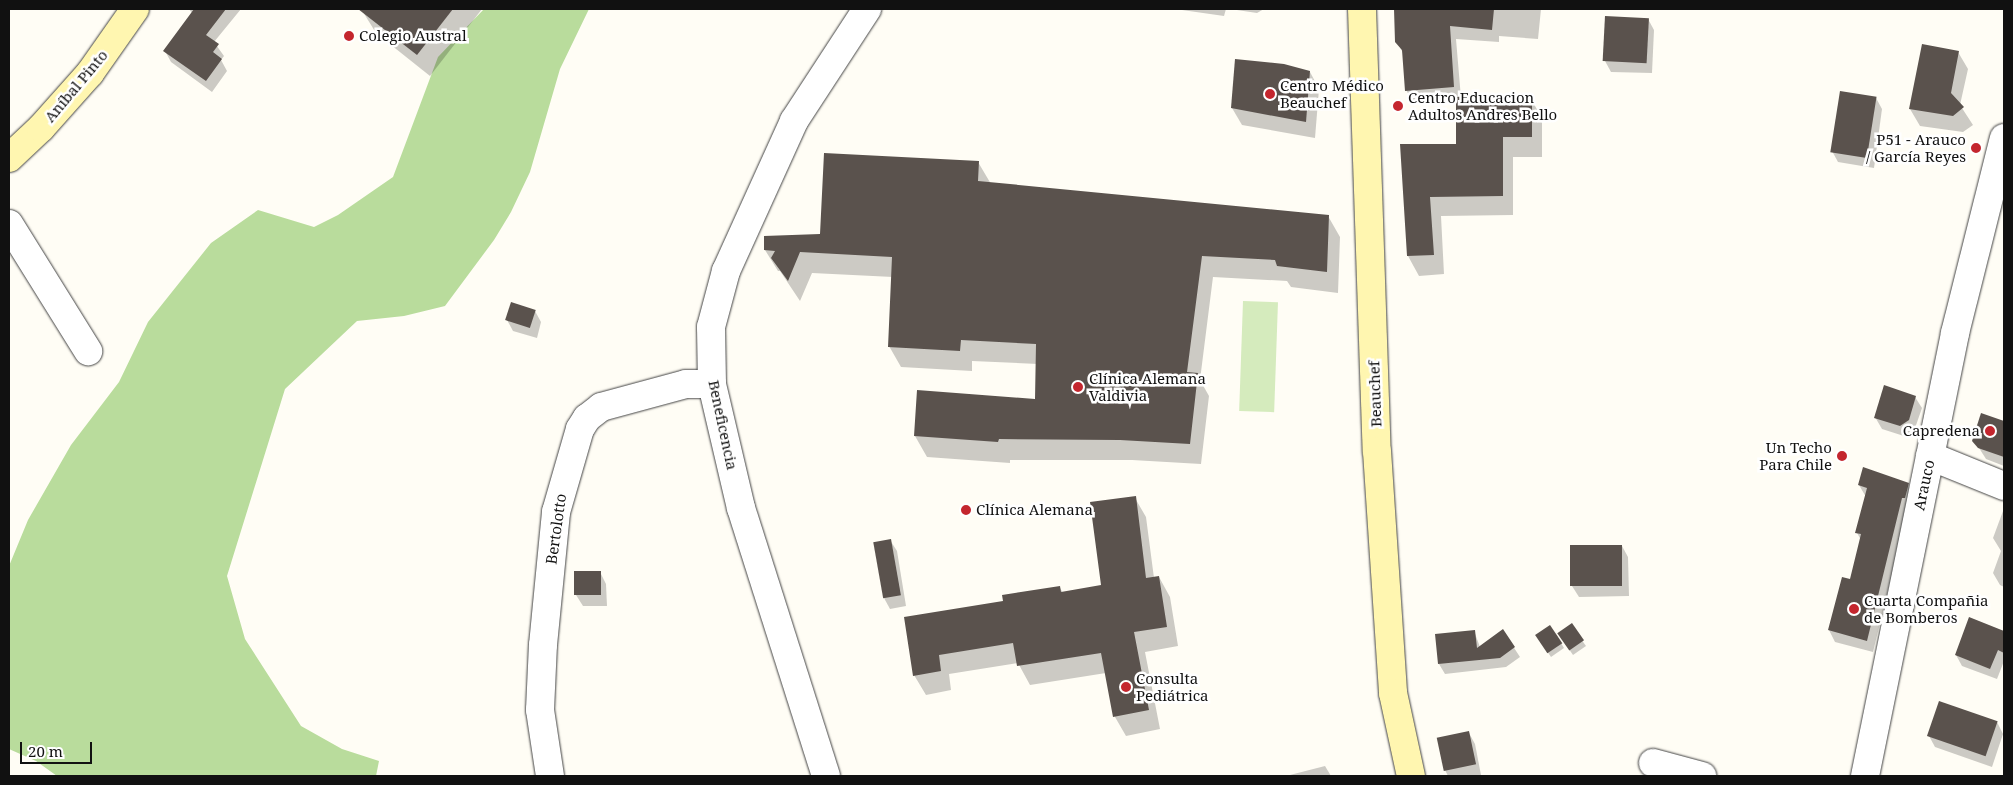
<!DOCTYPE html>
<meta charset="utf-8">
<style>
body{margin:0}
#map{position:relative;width:2013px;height:785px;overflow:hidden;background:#fffdf5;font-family:"Noto Serif",serif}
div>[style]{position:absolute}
.green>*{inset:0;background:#d5ebbd;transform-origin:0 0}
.forest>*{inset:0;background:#b9dc9c}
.shadow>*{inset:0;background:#0003}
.building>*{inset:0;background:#5a524d;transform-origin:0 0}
.roads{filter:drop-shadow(0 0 1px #444) drop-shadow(0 0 1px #444)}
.minor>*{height:28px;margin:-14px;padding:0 14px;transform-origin:14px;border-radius:14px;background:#fff}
.secondary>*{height:28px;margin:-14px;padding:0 14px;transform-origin:14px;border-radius:14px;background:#fff6b0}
.dots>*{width:14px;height:14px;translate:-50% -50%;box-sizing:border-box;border:2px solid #fff;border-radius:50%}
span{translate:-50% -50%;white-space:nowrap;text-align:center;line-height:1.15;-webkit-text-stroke:5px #fff;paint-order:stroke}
.poi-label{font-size:15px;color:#111}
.left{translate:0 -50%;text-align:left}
.right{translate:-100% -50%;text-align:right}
.street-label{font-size:15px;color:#111}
.frame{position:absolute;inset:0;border:10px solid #111;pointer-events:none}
.scale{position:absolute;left:20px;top:742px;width:72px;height:22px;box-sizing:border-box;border:2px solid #111;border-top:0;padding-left:6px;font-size:15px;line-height:18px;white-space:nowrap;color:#111;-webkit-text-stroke:4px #fff;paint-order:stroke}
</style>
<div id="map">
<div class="green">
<div style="left:1243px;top:301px;width:35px;height:110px;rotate:2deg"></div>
</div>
<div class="forest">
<div style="clip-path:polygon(484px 9px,589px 9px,560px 69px,530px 172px,511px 212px,494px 240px,445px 306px,404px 316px,357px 321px,285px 389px,227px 576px,245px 639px,301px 726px,342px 749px,379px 761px,376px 776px,57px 776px,36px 761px,9px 749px,9px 566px,28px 520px,71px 445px,119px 382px,148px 322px,211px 243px,258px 210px,314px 227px,338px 215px,393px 177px,438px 57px)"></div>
</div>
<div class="shadow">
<div style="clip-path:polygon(189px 9px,241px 9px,214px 42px,224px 56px,221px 60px,227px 71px,212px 92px,171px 62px,165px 51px,192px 13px)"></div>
<div style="clip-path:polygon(366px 9px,482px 9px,430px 76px,376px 33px,363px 12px)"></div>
<div style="clip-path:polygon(1175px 9px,1226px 9px,1224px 16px)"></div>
<div style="clip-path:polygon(1230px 9px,1264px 9px,1257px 13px)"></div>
<div style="clip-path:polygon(1395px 9px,1541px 9px,1538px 39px,1499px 36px,1499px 42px,1456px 39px,1461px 98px,1531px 99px,1542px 118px,1542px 157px,1513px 157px,1513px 215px,1441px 216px,1444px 274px,1419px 276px,1408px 256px,1402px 145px,1457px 146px,1458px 100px,1414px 103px,1406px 90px,1403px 53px,1397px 42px)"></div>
<div style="clip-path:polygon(1648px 19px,1654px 30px,1652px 73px,1611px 72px,1605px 61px)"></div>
<div style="clip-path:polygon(1958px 52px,1968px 69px,1960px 105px,1973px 125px,1963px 132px,1920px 126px,1910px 109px)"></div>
<div style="clip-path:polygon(1310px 72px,1319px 89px,1315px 138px,1242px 125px,1232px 108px)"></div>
<div style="clip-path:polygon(1876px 98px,1882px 109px,1874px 168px,1838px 162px,1832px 151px)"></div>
<div style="clip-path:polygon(978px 162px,991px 184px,1328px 216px,1340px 237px,1338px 293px,1291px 287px,1287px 281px,1213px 277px,1200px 380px,1209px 396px,1201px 464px,1132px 460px,1010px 460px,1010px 463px,927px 457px,915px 436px,1036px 400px,1038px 364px,972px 361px,972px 371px,901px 367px,889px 346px,893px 277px,812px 273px,800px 301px,780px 271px,778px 271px,765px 250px,821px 235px)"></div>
<div style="clip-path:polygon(535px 311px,541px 322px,537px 338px,513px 331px,507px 320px)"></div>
<div style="clip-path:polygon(1915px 397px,1922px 408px,1914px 431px,1907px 437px,1882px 429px,1875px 417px)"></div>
<div style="clip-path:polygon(1982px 415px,2004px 422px,2004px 466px,1986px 459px,1974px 440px)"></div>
<div style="clip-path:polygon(1908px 484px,1914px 495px,1908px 508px,1873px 652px,1835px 642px,1829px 630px,1843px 579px,1850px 581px,1861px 540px,1857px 533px,1866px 497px,1859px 485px)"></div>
<div style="clip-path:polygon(1135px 498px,1146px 517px,1154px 578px,1159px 577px,1170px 597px,1178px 646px,1145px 652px,1160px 729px,1126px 736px,1115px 717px,1106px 673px,1030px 685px,1018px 663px,949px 674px,951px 690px,926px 695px,914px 675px,905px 618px,1004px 602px,1060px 588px,1063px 593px,1102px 586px)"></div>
<div style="clip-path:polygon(2003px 511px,2004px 512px,2004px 587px,2000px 585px,1993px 573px,2001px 551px,1993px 538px)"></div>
<div style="clip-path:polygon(890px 540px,897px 551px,906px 606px,890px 609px,884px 598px)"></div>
<div style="clip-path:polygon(1622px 546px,1628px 557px,1629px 596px,1579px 597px,1572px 586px)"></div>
<div style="clip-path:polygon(600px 572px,606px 584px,607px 606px,583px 606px,576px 595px)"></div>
<div style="clip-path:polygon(1970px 619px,2004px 632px,2004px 661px,1997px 679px,1962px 666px,1956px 655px)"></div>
<div style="clip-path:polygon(1571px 625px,1586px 646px,1573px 655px,1562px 639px)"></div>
<div style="clip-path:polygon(1474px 631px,1480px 647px,1503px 631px,1520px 657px,1506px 667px,1445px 674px,1439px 664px)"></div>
<div style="clip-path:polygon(1540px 641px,1561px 643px,1564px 648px,1551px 657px)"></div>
<div style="clip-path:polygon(1997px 722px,2003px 734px,1992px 767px,1935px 747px,1929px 736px)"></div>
<div style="clip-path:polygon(1469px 733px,1475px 744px,1481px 775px,1448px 776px,1445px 770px)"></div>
<div style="clip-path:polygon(1325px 766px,1331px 776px,1286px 776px)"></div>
</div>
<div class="building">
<div style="clip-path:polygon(194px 9px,226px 9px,206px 35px,219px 44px,213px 52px,222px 59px,206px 81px,163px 51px)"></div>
<div style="clip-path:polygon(358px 9px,453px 9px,417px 55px)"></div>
<div style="clip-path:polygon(1394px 9px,1494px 9px,1492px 30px,1450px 26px,1454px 87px,1405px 91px,1402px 50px,1395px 42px)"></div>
<div style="left:1605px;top:16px;width:44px;height:45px;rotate:3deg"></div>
<div style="clip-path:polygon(1922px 44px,1959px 51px,1951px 93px,1964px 107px,1953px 116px,1909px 109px)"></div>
<div style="clip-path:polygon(1235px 59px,1284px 64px,1310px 71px,1306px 122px,1231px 108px)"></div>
<div style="left:1840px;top:91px;width:37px;height:62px;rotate:9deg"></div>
<div style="clip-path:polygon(1456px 97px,1532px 97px,1532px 137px,1503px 137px,1503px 196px,1430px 197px,1434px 255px,1407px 256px,1400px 144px,1456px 144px)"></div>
<div style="clip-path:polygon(824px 153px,979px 161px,978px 181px,1329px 215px,1327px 272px,1277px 266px,1275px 260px,1202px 256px,1187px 372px,1198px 373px,1190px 444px,1120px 440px,999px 439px,998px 442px,914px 436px,917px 390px,1035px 399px,1036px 344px,961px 340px,960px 351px,888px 347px,892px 257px,800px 252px,788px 281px,771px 258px,775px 251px,764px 250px,764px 236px,820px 234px)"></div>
<div style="left:511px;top:302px;width:26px;height:19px;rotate:18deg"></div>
<div style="clip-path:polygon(1884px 385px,1916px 396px,1909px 420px,1900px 426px,1874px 418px)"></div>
<div style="clip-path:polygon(1981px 413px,2004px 421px,2004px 457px,1978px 448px,1972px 441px)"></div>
<div style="clip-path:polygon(1863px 467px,1909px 483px,1905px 498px,1902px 498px,1867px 641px,1828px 630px,1842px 577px,1850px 579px,1861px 534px,1855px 533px,1867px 488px,1858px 485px)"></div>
<div style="clip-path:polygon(1136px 496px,1146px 578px,1159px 576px,1167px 627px,1134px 632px,1149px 710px,1113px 717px,1101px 653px,1017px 666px,1013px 643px,939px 655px,941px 671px,913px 676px,904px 617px,1003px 601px,1002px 595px,1060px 586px,1061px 592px,1101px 585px,1090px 502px)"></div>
<div style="left:891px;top:539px;width:57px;height:18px;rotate:80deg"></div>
<div style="left:1570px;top:545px;width:52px;height:41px"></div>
<div style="left:574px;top:571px;width:27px;height:24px"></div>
<div style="clip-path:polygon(1969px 617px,2004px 631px,2004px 653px,1998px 650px,1990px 669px,1955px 655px)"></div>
<div style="left:1572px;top:623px;width:21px;height:18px;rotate:55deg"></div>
<div style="left:1550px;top:625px;width:22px;height:18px;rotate:56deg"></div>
<div style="clip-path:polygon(1503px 629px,1515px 647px,1500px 658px,1438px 664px,1435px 634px,1475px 630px,1477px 648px)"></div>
<div style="left:1939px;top:701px;width:62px;height:37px;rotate:19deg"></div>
<div style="left:1469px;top:731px;width:34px;height:33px;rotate:78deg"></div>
</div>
<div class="roads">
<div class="minor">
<div style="left:9px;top:224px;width:150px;rotate:58.1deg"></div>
<div style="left:1930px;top:456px;width:80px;rotate:22.1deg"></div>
<div style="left:1653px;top:763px;width:51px;rotate:14.9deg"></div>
<div style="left:550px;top:776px;width:67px;rotate:-98.6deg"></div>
<div style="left:540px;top:710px;width:65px;rotate:-87.4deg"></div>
<div style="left:543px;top:645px;width:134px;rotate:-84.4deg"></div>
<div style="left:556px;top:512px;width:86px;rotate:-73.9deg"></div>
<div style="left:580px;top:429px;width:13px;rotate:-58deg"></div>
<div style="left:587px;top:418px;width:18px;rotate:-38deg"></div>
<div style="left:601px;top:407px;width:88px;rotate:-15.1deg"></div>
<div style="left:686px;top:384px;width:26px"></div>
<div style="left:826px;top:776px;width:281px;rotate:-107.6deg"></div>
<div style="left:741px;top:508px;width:127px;rotate:-103.2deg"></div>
<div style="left:712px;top:384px;width:57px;rotate:-91deg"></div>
<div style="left:711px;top:327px;width:58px;rotate:-75deg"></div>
<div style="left:726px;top:271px;width:165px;rotate:-65.6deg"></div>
<div style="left:794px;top:121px;width:134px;rotate:-56.9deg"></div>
<div style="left:1865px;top:776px;width:452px;rotate:-78.5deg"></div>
<div style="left:1955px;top:333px;width:201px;rotate:-75.9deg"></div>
</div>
<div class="secondary">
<div style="left:1362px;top:9px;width:442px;rotate:88.1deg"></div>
<div style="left:1377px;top:451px;width:243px;rotate:86.2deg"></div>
<div style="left:1393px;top:693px;width:85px;rotate:77.8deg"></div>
<div style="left:9px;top:158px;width:44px;rotate:-43.2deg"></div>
<div style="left:41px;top:128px;width:74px;rotate:-48.3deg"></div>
<div style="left:90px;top:73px;width:78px;rotate:-54.9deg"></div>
</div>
</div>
<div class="dots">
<div style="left:349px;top:36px;background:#c4262e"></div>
<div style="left:1270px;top:94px;background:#c4262e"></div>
<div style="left:1398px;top:106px;background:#c4262e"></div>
<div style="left:1976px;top:148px;background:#c4262e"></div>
<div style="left:1078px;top:387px;background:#c4262e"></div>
<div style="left:1990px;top:431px;background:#c4262e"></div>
<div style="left:1842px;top:456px;background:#c4262e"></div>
<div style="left:966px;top:510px;background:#c4262e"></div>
<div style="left:1854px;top:609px;background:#c4262e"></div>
<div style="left:1126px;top:687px;background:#c4262e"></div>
</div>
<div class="poi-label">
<span class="left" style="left:359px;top:36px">Colegio Austral</span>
<span class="left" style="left:1280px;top:94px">Centro Médico<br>Beauchef</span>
<span class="left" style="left:1408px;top:106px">Centro Educacion<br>Adultos Andres Bello</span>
<span class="right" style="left:1966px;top:148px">P51 - Arauco<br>/ García Reyes</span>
<span class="left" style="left:1089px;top:387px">Clínica Alemana<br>Valdivia</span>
<span class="right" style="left:1980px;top:431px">Capredena</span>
<span class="right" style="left:1832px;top:456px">Un Techo<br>Para Chile</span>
<span class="left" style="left:976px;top:510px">Clínica Alemana</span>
<span class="left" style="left:1864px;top:609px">Cuarta Compañia<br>de Bomberos</span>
<span class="left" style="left:1136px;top:687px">Consulta<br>Pediátrica</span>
</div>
<div class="street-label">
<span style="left:76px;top:86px;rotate:-50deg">Aníbal Pinto</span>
<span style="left:1375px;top:394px;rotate:-92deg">Beauchef</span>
<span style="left:723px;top:425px;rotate:78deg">Beneficencia</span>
<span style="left:1924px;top:485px;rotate:-78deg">Arauco</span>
<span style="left:556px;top:529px;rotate:-82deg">Bertolotto</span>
</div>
<div class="frame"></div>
<div class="scale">20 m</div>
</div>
